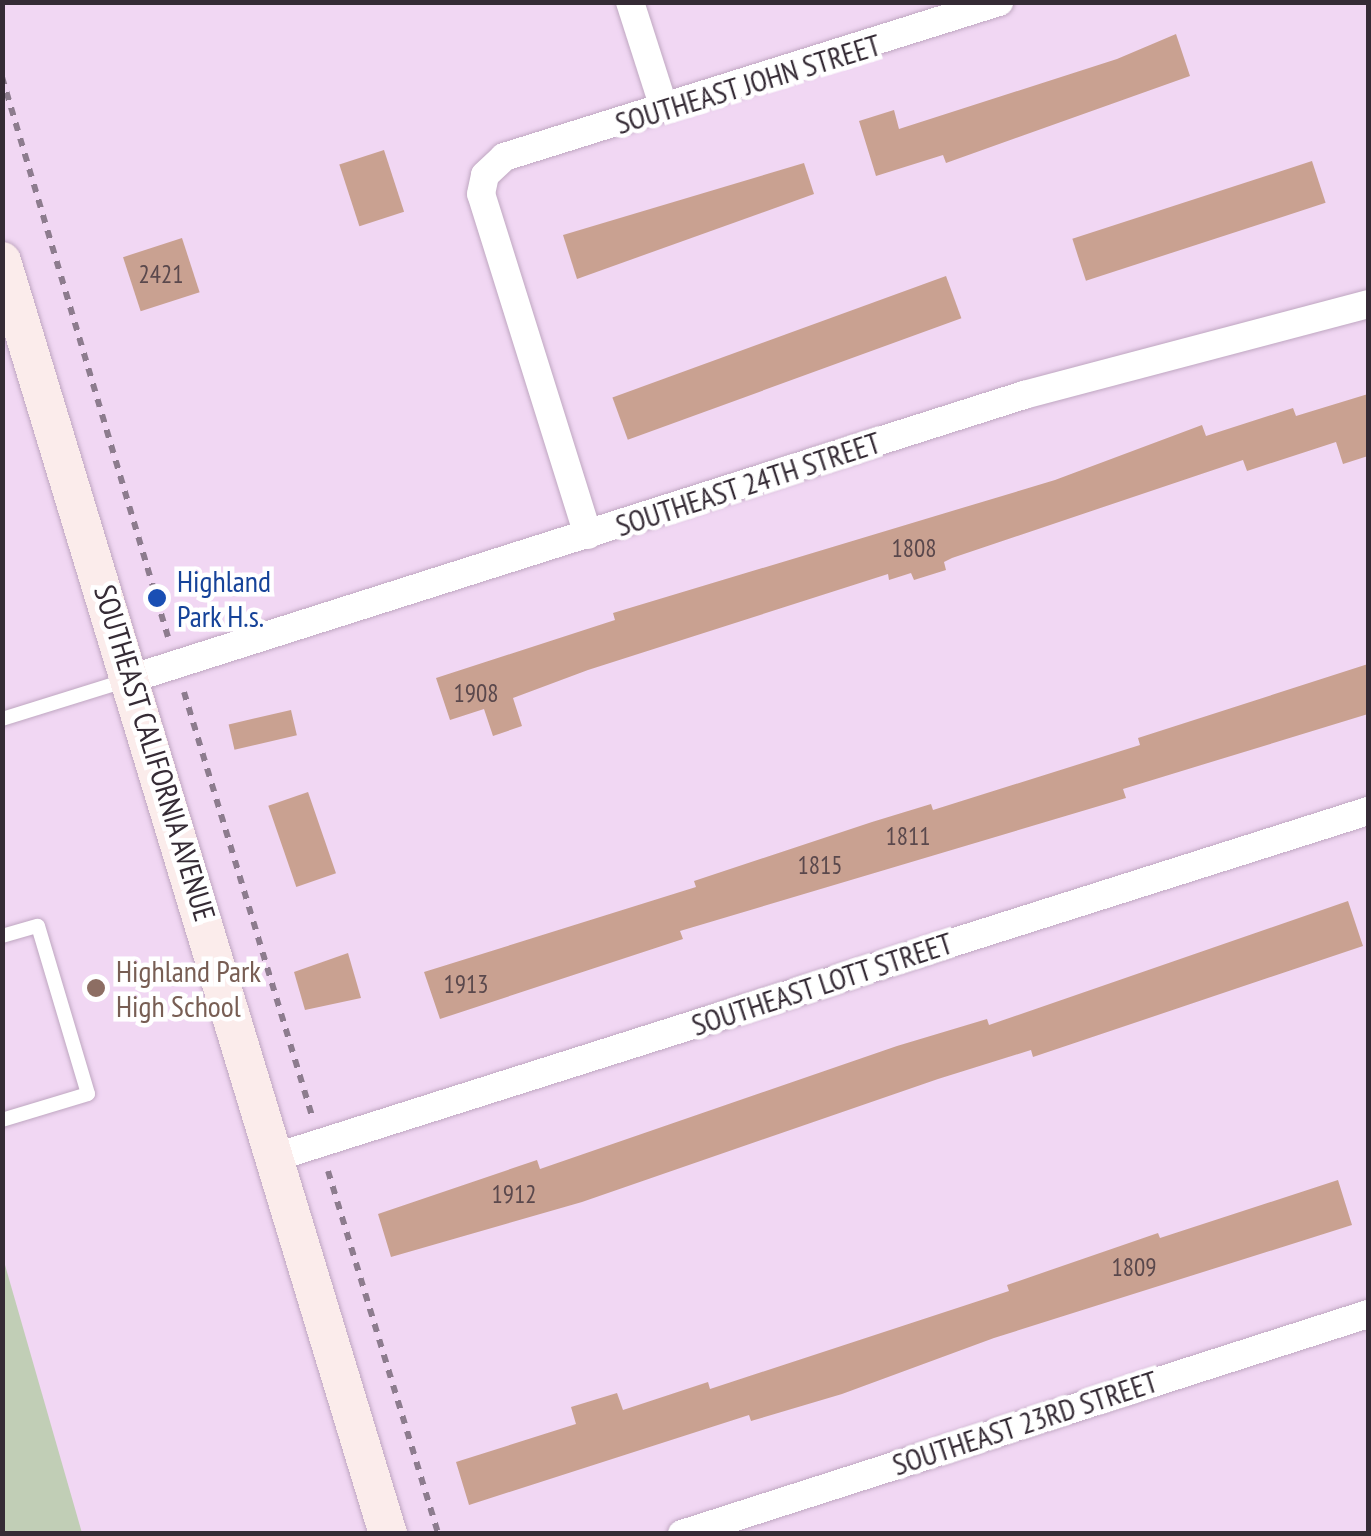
<!DOCTYPE html>
<style>
body{margin:0}
#map{position:relative;width:1371px;height:1536px;overflow:hidden;background:#f1d7f3;font-family:"PT Sans Narrow",sans-serif}
div>[style]{position:absolute}
.green>*{inset:0;background:#c1ceb6}
.building>*{inset:0;background:#c9a191;transform-origin:0 0}
.path>*{height:6px;margin-top:-3px;transform-origin:0;background:repeating-linear-gradient(90deg,#8d7c8e 0 8px,transparent 0 16px)}
.roads{filter:drop-shadow(0 0 2px #bfa7c1) drop-shadow(0 0 2px #bfa7c1)}
.service>*{height:14px;margin:-7px;padding:0 7px;transform-origin:7px;border-radius:7px;background:#fff}
.minor>*{height:28px;margin:-14px;padding:0 14px;transform-origin:14px;border-radius:14px;background:#fff}
.secondary>*{height:38px;margin:-19px;padding:0 19px;transform-origin:19px;border-radius:19px;background:#fbeceb}
.dots>*{width:28px;height:28px;translate:-50% -50%;box-sizing:border-box;border:5px solid #fff;border-radius:50%}
span{translate:-50% -50%;white-space:nowrap;text-align:center;line-height:1.15;-webkit-text-stroke:9px #fff;paint-order:stroke}
.number-label{font-size:25px;color:#5a484c}
.number-label span{-webkit-text-stroke-width:0}
.street-label{font-size:30px;color:#352b35}
.transit-label{font-size:30px;color:#164399}
.left{translate:0 -50%;text-align:left}
.education-label{font-size:30px;color:#785e54}
.frame{position:absolute;inset:0;border:5px solid #352b35;pointer-events:none}
</style>
<div id="map">
<div class="green">
<div style="clip-path:polygon(2px 1258px,3px 1258px,82px 1533px,3px 1533px)"></div>
</div>
<div class="building">
<div style="clip-path:polygon(1176px 34px,1190px 76px,946px 163px,943px 155px,876px 176px,859px 121px,894px 110px,899px 129px,1117px 59px)"></div>
<div style="left:384px;top:150px;width:65px;height:47px;rotate:72deg"></div>
<div style="left:1312px;top:161px;width:44px;height:252px;rotate:72deg"></div>
<div style="clip-path:polygon(804px 163px,814px 194px,577px 279px,563px 235px)"></div>
<div style="left:182px;top:238px;width:57px;height:62px;rotate:72deg"></div>
<div style="left:946px;top:276px;width:45px;height:355px;rotate:70deg"></div>
<div style="clip-path:polygon(1368px 394px,1368px 456px,1343px 464px,1336px 442px,1247px 471px,1243px 460px,952px 558px,944px 562px,946px 570px,914px 580px,911px 573px,889px 580px,888px 574px,588px 670px,513px 698px,522px 726px,493px 736px,484px 709px,450px 720px,436px 678px,615px 620px,613px 613px,1055px 480px,1202px 425px,1206px 436px,1293px 408px,1296px 416px)"></div>
<div style="clip-path:polygon(1368px 664px,1368px 714px,1123px 789px,1126px 798px,680px 931px,683px 939px,440px 1019px,424px 972px,696px 887px,694px 881px,872px 822px,931px 804px,933px 810px,1140px 745px,1138px 738px)"></div>
<div style="left:291px;top:710px;width:26px;height:64px;rotate:77deg"></div>
<div style="left:308px;top:792px;width:86px;height:42px;rotate:71deg"></div>
<div style="clip-path:polygon(1348px 901px,1363px 946px,1033px 1057px,1031px 1050px,938px 1079px,582px 1202px,391px 1257px,378px 1214px,537px 1160px,540px 1169px,897px 1046px,987px 1019px,989px 1025px)"></div>
<div style="clip-path:polygon(348px 953px,361px 998px,305px 1010px,294px 972px)"></div>
<div style="clip-path:polygon(1338px 1180px,1352px 1225px,994px 1338px,842px 1394px,751px 1421px,749px 1415px,469px 1505px,456px 1462px,576px 1424px,571px 1407px,617px 1393px,623px 1410px,708px 1382px,710px 1389px,1009px 1291px,1007px 1285px,1158px 1233px,1160px 1238px)"></div>
</div>
<div class="path">
<div style="left:2px;top:77px;width:584px;rotate:73.49deg"></div>
<div style="left:184px;top:692px;width:443px;rotate:73.2deg"></div>
<div style="left:328px;top:1171px;width:379px;rotate:73.1deg"></div>
</div>
<div class="roads">
<div class="service">
<div style="left:2px;top:719px;width:131px;rotate:-17.3deg"></div>
<div style="left:2px;top:936px;width:37px;rotate:-16deg"></div>
<div style="left:38px;top:926px;width:175px;rotate:73.4deg"></div>
<div style="left:88px;top:1094px;width:90px;rotate:163.2deg"></div>
</div>
<div class="minor">
<div style="left:630px;top:2px;width:111px;rotate:72.2deg"></div>
<div style="left:588px;top:535px;width:357px;rotate:-107.4deg"></div>
<div style="left:481px;top:194px;width:19px;rotate:-78deg"></div>
<div style="left:485px;top:175px;width:26px;rotate:-43deg"></div>
<div style="left:504px;top:157px;width:519px;rotate:-17.39deg"></div>
<div style="left:133px;top:678px;width:935px;rotate:-17.62deg"></div>
<div style="left:1024px;top:395px;width:356px;rotate:-14.8deg"></div>
<div style="left:276px;top:1157px;width:1146px;rotate:-17.58deg"></div>
<div style="left:682px;top:1534px;width:720px;rotate:-17.78deg"></div>
</div>
<div class="secondary">
<div style="left:2px;top:261px;width:1330px;rotate:73.13deg"></div>
</div>
</div>
<div class="dots">
<div style="left:157px;top:598px;background:#1a4fb4"></div>
<div style="left:96px;top:988px;background:#8d6e63"></div>
</div>
<div class="number-label">
<span style="left:161px;top:274px">2421</span>
<span style="left:914px;top:548px">1808</span>
<span style="left:476px;top:693px">1908</span>
<span style="left:908px;top:836px">1811</span>
<span style="left:820px;top:865px">1815</span>
<span style="left:466px;top:984px">1913</span>
<span style="left:514px;top:1194px">1912</span>
<span style="left:1134px;top:1267px">1809</span>
</div>
<div class="street-label">
<span style="left:748px;top:84px;rotate:-17deg">SOUTHEAST JOHN STREET</span>
<span style="left:748px;top:484px;rotate:-18deg">SOUTHEAST 24TH STREET</span>
<span style="left:155px;top:753px;rotate:73deg">SOUTHEAST CALIFORNIA AVENUE</span>
<span style="left:822px;top:984px;rotate:-18deg">SOUTHEAST LOTT STREET</span>
<span style="left:1025px;top:1423px;rotate:-18deg">SOUTHEAST 23RD STREET</span>
</div>
<div class="transit-label">
<span class="left" style="left:177px;top:598px">Highland<br>Park H.s.</span>
</div>
<div class="education-label">
<span class="left" style="left:116px;top:988px">Highland Park<br>High School</span>
</div>
<div class="frame"></div>
</div>
